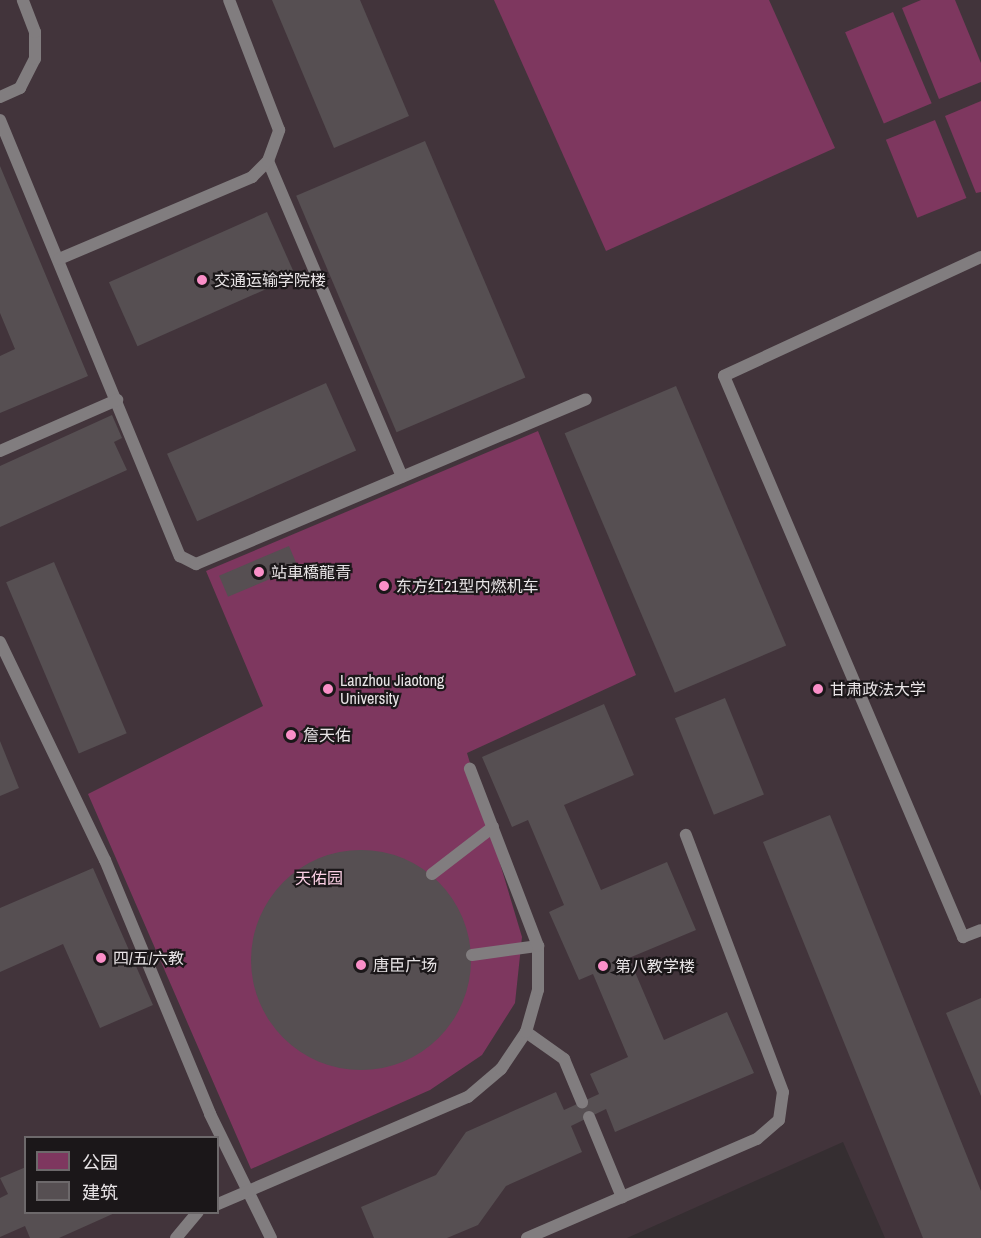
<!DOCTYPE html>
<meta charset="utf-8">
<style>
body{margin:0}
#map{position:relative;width:981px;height:1238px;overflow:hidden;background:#352e31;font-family:"Archivo Narrow","Noto Sans SC",sans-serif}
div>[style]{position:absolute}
.built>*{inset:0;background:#42343b}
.green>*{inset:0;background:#7e375f;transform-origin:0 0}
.building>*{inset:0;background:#564f52;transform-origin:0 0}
.round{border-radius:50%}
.service>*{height:12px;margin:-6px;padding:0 6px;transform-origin:6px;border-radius:6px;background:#817d7f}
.pedestrian>*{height:12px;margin:-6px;padding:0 6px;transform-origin:6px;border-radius:6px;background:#817d7f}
.dots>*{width:16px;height:16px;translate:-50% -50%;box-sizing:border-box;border:3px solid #1b1719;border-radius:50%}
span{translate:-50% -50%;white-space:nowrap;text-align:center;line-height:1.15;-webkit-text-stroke:4.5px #1b1719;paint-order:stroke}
.poi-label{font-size:16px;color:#e8e4e6}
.left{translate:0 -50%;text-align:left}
.park-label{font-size:16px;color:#fbcfe4}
.legend{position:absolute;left:24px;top:1136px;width:195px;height:78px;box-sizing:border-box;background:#1b1719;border:2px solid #6d696b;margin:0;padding:8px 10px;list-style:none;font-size:18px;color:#e8e4e6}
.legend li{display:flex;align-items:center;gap:12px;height:30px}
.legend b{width:30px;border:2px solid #6d696b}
</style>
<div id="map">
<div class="built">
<div style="clip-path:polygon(evenodd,0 0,981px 0,981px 1238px,885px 1238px,843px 1142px,627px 1238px,0 1238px,0 0,26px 1138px,218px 1138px,218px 1212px,26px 1212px,26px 1138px)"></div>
</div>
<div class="green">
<div style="clip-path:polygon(494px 0,769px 0,835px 148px,606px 251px)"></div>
<div style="clip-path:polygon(921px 0,955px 0,981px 63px,981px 82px,939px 99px,902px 8px)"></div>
<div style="left:893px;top:12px;width:99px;height:52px;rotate:67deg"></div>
<div style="clip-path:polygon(981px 101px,981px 192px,976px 193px,945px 116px)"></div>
<div style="left:935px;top:120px;width:84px;height:53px;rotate:68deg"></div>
<div style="clip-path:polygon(538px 431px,636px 675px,467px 753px,522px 937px,515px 1003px,482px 1055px,430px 1090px,251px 1169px,88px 794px,263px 706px,206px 571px)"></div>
</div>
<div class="building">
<div style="clip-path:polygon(272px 0,360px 0,409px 116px,334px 148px)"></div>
<div style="left:425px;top:141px;width:257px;height:140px;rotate:67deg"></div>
<div style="clip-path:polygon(0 166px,88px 376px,0 413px,0 356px,15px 349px,0 313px)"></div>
<div style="left:267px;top:212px;width:70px;height:173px;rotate:66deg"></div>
<div style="left:326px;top:383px;width:74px;height:174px;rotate:66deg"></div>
<div style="left:676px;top:386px;width:282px;height:121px;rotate:67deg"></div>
<div style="clip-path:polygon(112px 415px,122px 438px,114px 442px,127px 470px,0 527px,0 466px)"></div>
<div style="left:289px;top:546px;width:23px;height:76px;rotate:67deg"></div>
<div style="left:54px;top:562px;width:186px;height:52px;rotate:67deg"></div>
<div style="left:725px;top:698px;width:104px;height:54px;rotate:68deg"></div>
<div style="clip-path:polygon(604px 704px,634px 775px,564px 805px,601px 890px,667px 862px,696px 930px,629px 958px,664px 1040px,727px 1012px,754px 1073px,615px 1132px,606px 1109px,571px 1126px,582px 1152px,506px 1186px,478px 1225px,447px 1238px,374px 1238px,361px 1207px,436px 1175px,466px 1132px,556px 1092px,564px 1110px,599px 1094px,590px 1074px,628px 1057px,593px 974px,579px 980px,549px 912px,564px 905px,528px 820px,512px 827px,482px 757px)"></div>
<div style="clip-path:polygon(0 741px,19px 788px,0 796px)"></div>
<div style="clip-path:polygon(830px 815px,981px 1191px,981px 1238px,923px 1238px,763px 842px)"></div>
<div class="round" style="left:251px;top:850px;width:220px;height:220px"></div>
<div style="clip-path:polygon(93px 868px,153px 1005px,100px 1028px,63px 944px,0 972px,0 908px)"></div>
<div style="clip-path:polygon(981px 998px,981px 1096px,946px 1013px)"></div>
<div style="clip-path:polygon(26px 1167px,26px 1212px,117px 1212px,59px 1238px,30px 1238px,25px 1226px,0 1237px,0 1198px,8px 1194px,0 1178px)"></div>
</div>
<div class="service">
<div style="left:0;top:97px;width:22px;rotate:-24deg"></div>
<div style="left:20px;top:88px;width:33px;rotate:-63deg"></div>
<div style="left:35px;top:59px;width:27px;rotate:-90deg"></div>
<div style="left:35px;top:32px;width:34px;rotate:-111deg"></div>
<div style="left:0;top:120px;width:472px;rotate:67.6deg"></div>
<div style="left:180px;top:556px;width:18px;rotate:27deg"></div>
<div style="left:196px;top:564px;width:423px;rotate:-22.9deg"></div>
<div style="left:268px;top:161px;width:343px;rotate:67deg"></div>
<div style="left:981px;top:257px;width:283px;rotate:155.2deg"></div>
<div style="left:724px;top:376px;width:610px;rotate:66.92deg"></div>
<div style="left:963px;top:937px;width:19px;rotate:-21deg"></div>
<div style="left:59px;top:259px;width:210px;rotate:-23deg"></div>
<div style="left:252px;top:177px;width:23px;rotate:-45deg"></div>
<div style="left:268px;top:161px;width:33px;rotate:-70deg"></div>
<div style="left:279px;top:130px;width:139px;rotate:-111deg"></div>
<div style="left:0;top:451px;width:128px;rotate:-23.6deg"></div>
<div style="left:0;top:642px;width:242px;rotate:64.3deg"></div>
<div style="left:105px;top:860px;width:275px;rotate:67.5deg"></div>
<div style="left:210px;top:1114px;width:138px;rotate:63.8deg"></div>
<div style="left:527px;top:1238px;width:250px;rotate:-23.3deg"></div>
<div style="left:757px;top:1139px;width:29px;rotate:-41deg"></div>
<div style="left:779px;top:1120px;width:28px;rotate:-82deg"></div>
<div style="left:783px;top:1092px;width:275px;rotate:-110.7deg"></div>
</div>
<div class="pedestrian">
<div style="left:432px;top:874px;width:77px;rotate:-37.6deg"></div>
<div style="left:472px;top:955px;width:67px;rotate:-7.8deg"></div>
<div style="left:526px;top:1032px;width:47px;rotate:35.4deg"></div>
<div style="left:564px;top:1059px;width:47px;rotate:67.3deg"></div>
<div style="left:589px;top:1117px;width:87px;rotate:67.6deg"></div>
<div style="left:218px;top:1204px;width:272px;rotate:-23.2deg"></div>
<div style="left:468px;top:1097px;width:43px;rotate:-40.3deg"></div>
<div style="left:501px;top:1069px;width:45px;rotate:-56deg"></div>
<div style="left:526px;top:1032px;width:44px;rotate:-74.1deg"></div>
<div style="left:538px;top:990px;width:44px;rotate:-90deg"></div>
<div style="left:538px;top:946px;width:190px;rotate:-111deg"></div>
<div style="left:176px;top:1238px;width:34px;rotate:-50deg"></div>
</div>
<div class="dots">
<div style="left:202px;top:280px;background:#fa8fc8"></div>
<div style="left:259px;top:572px;background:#fa8fc8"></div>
<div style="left:384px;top:586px;background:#fa8fc8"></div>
<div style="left:328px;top:689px;background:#fa8fc8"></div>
<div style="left:818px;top:689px;background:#fa8fc8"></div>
<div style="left:291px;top:735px;background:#fa8fc8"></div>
<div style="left:101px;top:958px;background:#fa8fc8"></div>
<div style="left:361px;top:965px;background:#fa8fc8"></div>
<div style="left:603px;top:966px;background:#fa8fc8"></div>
</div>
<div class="poi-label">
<span class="left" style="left:214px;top:280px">交通运输学院楼</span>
<span class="left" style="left:271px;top:572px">站車橋龍青</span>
<span class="left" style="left:396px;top:586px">东方红21型内燃机车</span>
<span class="left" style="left:340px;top:689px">Lanzhou Jiaotong<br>University</span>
<span class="left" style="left:830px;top:689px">甘肃政法大学</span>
<span class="left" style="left:303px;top:735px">詹天佑</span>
<span class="left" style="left:113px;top:958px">四/五/六教</span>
<span class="left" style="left:373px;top:965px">唐臣广场</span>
<span class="left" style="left:615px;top:966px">第八教学楼</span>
</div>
<div class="park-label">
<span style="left:319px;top:878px">天佑园</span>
</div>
<ul class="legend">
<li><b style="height:16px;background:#7e375f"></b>公园</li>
<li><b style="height:16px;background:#564f52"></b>建筑</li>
</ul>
</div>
